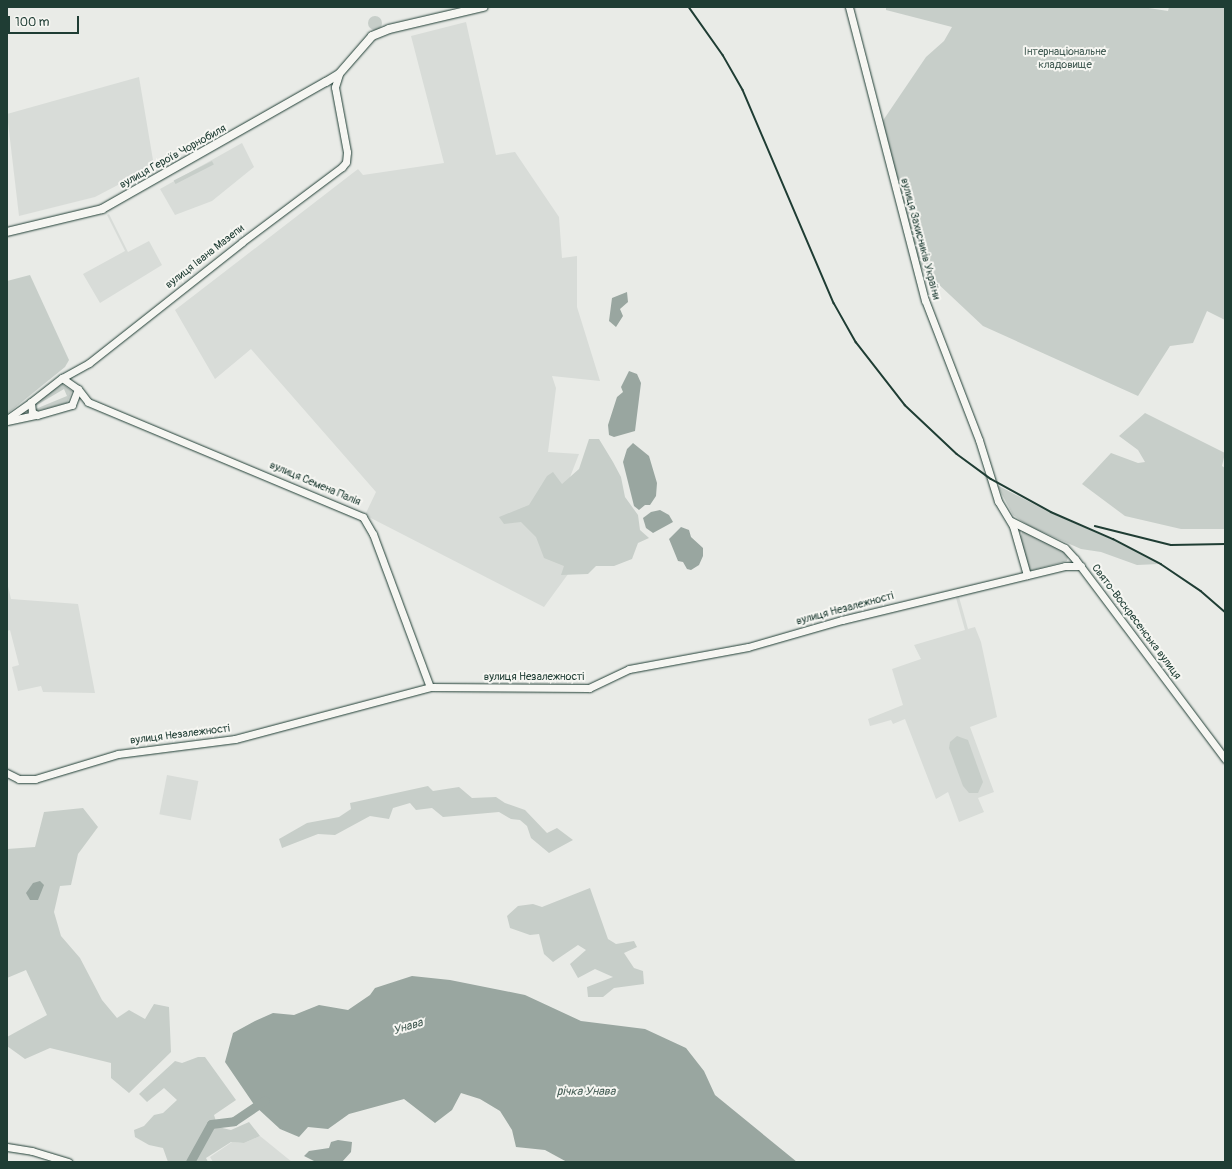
<!DOCTYPE html>
<meta charset="utf-8">
<style>
body{margin:0}
#map{position:relative;width:1232px;height:1169px;overflow:hidden;background:#e9ebe7;font-family:Pangolin,sans-serif}
div>[style]{position:absolute}
.built>*{inset:0;background:#d8dcd8;transform-origin:0 0}
.green>*{inset:0;background:#c7cec9;transform-origin:0 0}
.round{border-radius:50%}
.water>*{inset:0;background:#99a6a0}
.river>*{height:9px;margin:-4.5px;padding:0 4.5px;transform-origin:4.5px;border-radius:4.5px;background:#99a6a0}
.roads{filter:drop-shadow(0 0 1px #1f3d34) drop-shadow(0 0 1px #1f3d34)}
.tertiary>*{height:7px;margin:-3.5px;padding:0 3.5px;transform-origin:3.5px;border-radius:3.5px;background:#f6f6f2}
.secondary>*{height:8px;margin:-4px;padding:0 4px;transform-origin:4px;border-radius:4px;background:#f6f6f2}
.rail>*{height:1.5px;margin:-0.75px;padding:0 0.75px;transform-origin:0.75px;border-radius:0.75px;background:#1f3d34}
span{translate:-50% -50%;white-space:nowrap;text-align:center;line-height:1.15;-webkit-text-stroke:4px #f6f6f2;paint-order:stroke}
.park-label{font-size:11px;color:#415a52}
.street-label{font-size:11px;color:#1f3d34}
.water-label{font-size:12px;color:#445c54;font-style:italic}
.frame{position:absolute;inset:0;border:8px solid #1f3d34;pointer-events:none}
.scale{position:absolute;left:8px;top:16px;width:71px;height:18px;box-sizing:border-box;border:2px solid #1f3d34;border-top:0;padding-left:5px;font-size:12px;line-height:14px;white-space:nowrap;color:#1f3d34;-webkit-text-stroke:3px #f6f6f2;paint-order:stroke}
</style>
<div id="map">
<div class="built">
<div style="clip-path:polygon(466px 22px,496px 155px,515px 152px,559px 217px,562px 258px,577px 256px,577px 307px,600px 381px,552px 376px,556px 388px,548px 452px,579px 454px,567px 485px,571px 570px,544px 607px,365px 515px,376px 492px,251px 349px,215px 379px,175px 310px,358px 169px,363px 175px,444px 163px,411px 36px)"></div>
<div style="clip-path:polygon(139px 77px,154px 166px,95px 197px,19px 216px,7px 114px)"></div>
<div style="clip-path:polygon(242px 143px,254px 167px,212px 201px,175px 215px,160px 189px)"></div>
<div style="clip-path:polygon(109px 214px,128px 252px,149px 241px,162px 265px,100px 303px,83px 274px,125px 251px,107px 215px)"></div>
<div style="clip-path:polygon(7px 582px,11px 599px,78px 604px,95px 693px,43px 692px,41px 686px,18px 691px,12px 667px,19px 665px,10px 630px,7px 631px)"></div>
<div style="clip-path:polygon(959px 597px,968px 629px,975px 627px,981px 642px,997px 717px,970px 727px,994px 792px,978px 798px,984px 812px,959px 822px,948px 792px,936px 799px,905px 719px,893px 724px,891px 720px,870px 726px,868px 719px,903px 705px,892px 669px,921px 659px,914px 645px,965px 630px,956px 598px)"></div>
<div style="left:167px;top:775px;width:32px;height:40px;rotate:11deg"></div>
<div style="clip-path:polygon(260px 1136px,292px 1162px,213px 1162px,210px 1157px,232px 1142px,244px 1143px)"></div>
</div>
<div class="green">
<div style="clip-path:polygon(886px 7px,1142px 7px,1168px 11px,1169px 7px,1225px 7px,1225px 320px,1207px 311px,1193px 343px,1170px 346px,1138px 396px,983px 326px,918px 265px,882px 122px,926px 57px,944px 41px,952px 27px,886px 10px)"></div>
<div class="round" style="left:368px;top:16px;width:14px;height:14px"></div>
<div style="left:212px;top:161px;width:4px;height:43px;rotate:63deg"></div>
<div style="clip-path:polygon(30px 275px,69px 360px,65px 367px,7px 414px,7px 281px)"></div>
<div style="clip-path:polygon(62px 384px,72px 391px,67px 403px,36px 411px,33px 410px,67px 396px,64px 389px,32px 408px,32px 404px)"></div>
<div style="clip-path:polygon(1145px 413px,1225px 453px,1222px 466px,1225px 468px,1225px 529px,1181px 529px,1125px 516px,1082px 484px,1111px 453px,1138px 463px,1145px 462px,1138px 450px,1119px 436px)"></div>
<div style="clip-path:polygon(589px 439px,599px 439px,613px 462px,621px 477px,625px 497px,638px 515px,640px 530px,649px 538px,638px 543px,632px 559px,614px 566px,596px 566px,588px 574px,561px 575px,564px 566px,544px 558px,536px 537px,521px 522px,504px 524px,499px 517px,529px 505px,547px 476px,553px 472px,562px 484px,579px 469px)"></div>
<div style="clip-path:polygon(997px 485px,1051px 513px,1113px 540px,1159px 564px,1137px 565px,1101px 552px,1081px 549px,1029px 526px,1013px 515px)"></div>
<div style="clip-path:polygon(1023px 530px,1063px 551px,1068px 557px,1067px 561px,1029px 571px,1020px 538px)"></div>
<div style="clip-path:polygon(957px 736px,968px 740px,983px 782px,978px 793px,969px 793px,963px 786px,949px 748px,950px 742px)"></div>
<div style="clip-path:polygon(428px 786px,433px 791px,459px 787px,472px 798px,496px 797px,505px 803px,525px 810px,547px 833px,557px 828px,573px 840px,549px 853px,531px 838px,527px 826px,520px 820px,511px 819px,499px 812px,443px 817px,432px 808px,416px 810px,410px 803px,393px 808px,389px 819px,370px 816px,335px 835px,318px 834px,282px 848px,279px 839px,307px 823px,339px 817px,351px 809px,350px 803px)"></div>
<div style="clip-path:polygon(83px 808px,98px 827px,78px 854px,71px 885px,60px 886px,54px 912px,61px 936px,80px 958px,102px 1000px,117px 1018px,129px 1010px,145px 1019px,154px 1004px,169px 1007px,171px 1052px,129px 1093px,111px 1078px,111px 1063px,50px 1048px,25px 1059px,7px 1046px,7px 1037px,47px 1015px,26px 970px,7px 978px,7px 849px,35px 847px,44px 812px)"></div>
<div style="clip-path:polygon(590px 888px,608px 939px,616px 944px,634px 941px,637px 947px,624px 953px,634px 968px,643px 971px,644px 984px,614px 988px,603px 997px,588px 997px,587px 987px,613px 977px,595px 969px,578px 978px,570px 964px,586px 950px,578px 945px,553px 962px,544px 954px,539px 934px,530px 935px,510px 928px,507px 916px,518px 906px,533px 904px,542px 907px)"></div>
<div style="clip-path:polygon(198px 1057px,205px 1057px,236px 1100px,214px 1115px,218px 1127px,231px 1130px,249px 1122px,260px 1136px,244px 1143px,231px 1142px,206px 1158px,208px 1162px,168px 1162px,163px 1148px,149px 1145px,135px 1137px,134px 1130px,144px 1126px,154px 1115px,163px 1113px,177px 1100px,164px 1088px,147px 1102px,139px 1094px,175px 1061px,182px 1063px)"></div>
</div>
<div class="water">
<div style="clip-path:polygon(627px 292px,628px 302px,620px 309px,623px 316px,616px 327px,609px 321px,612px 298px)"></div>
<div style="clip-path:polygon(629px 371px,637px 374px,641px 383px,635px 431px,614px 437px,609px 435px,608px 425px,617px 397px,623px 392px,621px 387px)"></div>
<div style="clip-path:polygon(633px 443px,649px 456px,657px 483px,656px 496px,650px 505px,645px 505px,639px 510px,634px 506px,623px 462px,627px 449px)"></div>
<div style="clip-path:polygon(660px 510px,669px 515px,673px 522px,653px 533px,646px 528px,643px 518px,651px 512px)"></div>
<div style="clip-path:polygon(681px 527px,689px 530px,691px 537px,703px 548px,703px 556px,699px 565px,691px 570px,687px 569px,683px 562px,678px 561px,669px 539px)"></div>
<div style="clip-path:polygon(40px 881px,44px 885px,38px 900px,30px 900px,26px 893px,33px 883px)"></div>
<div style="clip-path:polygon(412px 976px,450px 980px,525px 995px,581px 1021px,645px 1029px,686px 1048px,704px 1071px,715px 1095px,797px 1162px,567px 1162px,545px 1150px,516px 1147px,512px 1130px,500px 1111px,480px 1099px,461px 1093px,452px 1110px,435px 1123px,404px 1099px,349px 1114px,328px 1129px,308px 1127px,299px 1137px,280px 1129px,255px 1106px,225px 1062px,233px 1033px,255px 1021px,273px 1013px,294px 1015px,319px 1005px,348px 1010px,370px 995px,375px 988px)"></div>
<div style="clip-path:polygon(338px 1140px,352px 1142px,351px 1152px,342px 1162px,316px 1162px,304px 1156px,309px 1151px,329px 1148px,331px 1142px)"></div>
</div>
<div class="river">
<div style="left:190px;top:1162px;width:43px;rotate:-61.1deg"></div>
<div style="left:211px;top:1124px;width:23px;rotate:-7deg"></div>
<div style="left:234px;top:1121px;width:37px;rotate:-34deg"></div>
</div>
<div class="roads">
<div class="tertiary">
<div style="left:849px;top:7px;width:303px;rotate:75.5deg"></div>
<div style="left:925px;top:300px;width:150px;rotate:68.9deg"></div>
<div style="left:979px;top:440px;width:64px;rotate:72.7deg"></div>
<div style="left:998px;top:501px;width:29px;rotate:59deg"></div>
<div style="left:1013px;top:526px;width:51px;rotate:74.1deg"></div>
<div style="left:62px;top:378px;width:19px;rotate:35deg"></div>
<div style="left:78px;top:389px;width:17px;rotate:111deg"></div>
<div style="left:72px;top:405px;width:36px;rotate:164deg"></div>
<div style="left:37px;top:415px;width:6px;rotate:-149deg"></div>
<div style="left:32px;top:412px;width:10px;rotate:-96deg"></div>
<div style="left:31px;top:402px;width:39px;rotate:-38deg"></div>
<div style="left:62px;top:378px;width:31px;rotate:-29deg"></div>
<div style="left:89px;top:363px;width:195px;rotate:-38.3deg"></div>
<div style="left:242px;top:242px;width:125px;rotate:-36.9deg"></div>
<div style="left:342px;top:167px;width:6px;rotate:-51deg"></div>
<div style="left:346px;top:162px;width:10px;rotate:-84deg"></div>
<div style="left:347px;top:152px;width:66px;rotate:-100.5deg"></div>
<div style="left:335px;top:87px;width:14px;rotate:-73deg"></div>
<div style="left:78px;top:389px;width:16px;rotate:52deg"></div>
<div style="left:88px;top:402px;width:298px;rotate:22.7deg"></div>
<div style="left:363px;top:517px;width:20px;rotate:60deg"></div>
<div style="left:373px;top:534px;width:163px;rotate:69.6deg"></div>
<div style="left:7px;top:419px;width:29px;rotate:-35deg"></div>
<div style="left:7px;top:421px;width:30px;rotate:-12deg"></div>
<div style="left:1011px;top:521px;width:60px;rotate:26.6deg"></div>
<div style="left:1065px;top:548px;width:15px;rotate:48deg"></div>
<div style="left:1075px;top:559px;width:250px;rotate:53.1deg"></div>
<div style="left:7px;top:773px;width:13px;rotate:27deg"></div>
<div style="left:19px;top:779px;width:16px"></div>
<div style="left:35px;top:779px;width:87px;rotate:-16.8deg"></div>
<div style="left:118px;top:754px;width:118px;rotate:-7.3deg"></div>
<div style="left:235px;top:739px;width:202px;rotate:-14.9deg"></div>
<div style="left:430px;top:687px;width:159px;rotate:0.4deg"></div>
<div style="left:589px;top:688px;width:44px;rotate:-25.4deg"></div>
<div style="left:629px;top:669px;width:121px;rotate:-10.5deg"></div>
<div style="left:748px;top:647px;width:98px;rotate:-16deg"></div>
<div style="left:842px;top:620px;width:229px;rotate:-13.6deg"></div>
<div style="left:1065px;top:566px;width:16px"></div>
<div style="left:7px;top:1147px;width:25px;rotate:9deg"></div>
<div style="left:32px;top:1151px;width:38px;rotate:17deg"></div>
</div>
<div class="secondary">
<div style="left:7px;top:232px;width:98px;rotate:-13.6deg"></div>
<div style="left:102px;top:209px;width:257px;rotate:-29.6deg"></div>
<div style="left:326px;top:82px;width:15px;rotate:-32deg"></div>
<div style="left:339px;top:74px;width:50px;rotate:-49deg"></div>
<div style="left:372px;top:36px;width:18px;rotate:-22deg"></div>
<div style="left:389px;top:29px;width:97px;rotate:-13.2deg"></div>
</div>
</div>
<div class="rail">
<div style="left:689px;top:7px;width:59px;rotate:54.7deg"></div>
<div style="left:723px;top:55px;width:40px;rotate:60.3deg"></div>
<div style="left:743px;top:90px;width:232px;rotate:66.9deg"></div>
<div style="left:834px;top:303px;width:45px;rotate:60.6deg"></div>
<div style="left:856px;top:342px;width:80px;rotate:52.1deg"></div>
<div style="left:905px;top:405px;width:71px;rotate:43.3deg"></div>
<div style="left:957px;top:454px;width:42px;rotate:36.3deg"></div>
<div style="left:991px;top:479px;width:68px;rotate:28.8deg"></div>
<div style="left:1051px;top:512px;width:68px;rotate:23.5deg"></div>
<div style="left:1113px;top:539px;width:54px;rotate:27.5deg"></div>
<div style="left:1161px;top:564px;width:48px;rotate:34deg"></div>
<div style="left:1201px;top:591px;width:32px;rotate:41deg"></div>
<div style="left:1095px;top:526px;width:78px;rotate:14deg"></div>
<div style="left:1171px;top:545px;width:54px;rotate:-1.1deg"></div>
</div>
<div class="park-label">
<span style="left:1065px;top:59px">Інтернаціональне<br>кладовище</span>
</div>
<div class="street-label">
<span style="left:173px;top:157px;rotate:-29deg">вулиця Героїв Чорнобиля</span>
<span style="left:920px;top:239px;rotate:75deg">вулиця Захисників України</span>
<span style="left:205px;top:257px;rotate:-38deg">вулиця Івана Мазепи</span>
<span style="left:315px;top:484px;rotate:23deg">вулиця Семена Палія</span>
<span style="left:845px;top:609px;rotate:-15deg">вулиця Незалежності</span>
<span style="left:1136px;top:622px;rotate:53deg">Свято-Воскресенська вулиця</span>
<span style="left:534px;top:677px">вулиця Незалежності</span>
<span style="left:180px;top:735px;rotate:-7deg">вулиця Незалежності</span>
</div>
<div class="water-label">
<span style="left:408px;top:1027px;rotate:-17deg">Унава</span>
<span style="left:586px;top:1092px">річка Унава</span>
</div>
<div class="frame"></div>
<div class="scale">100 m</div>
</div>
